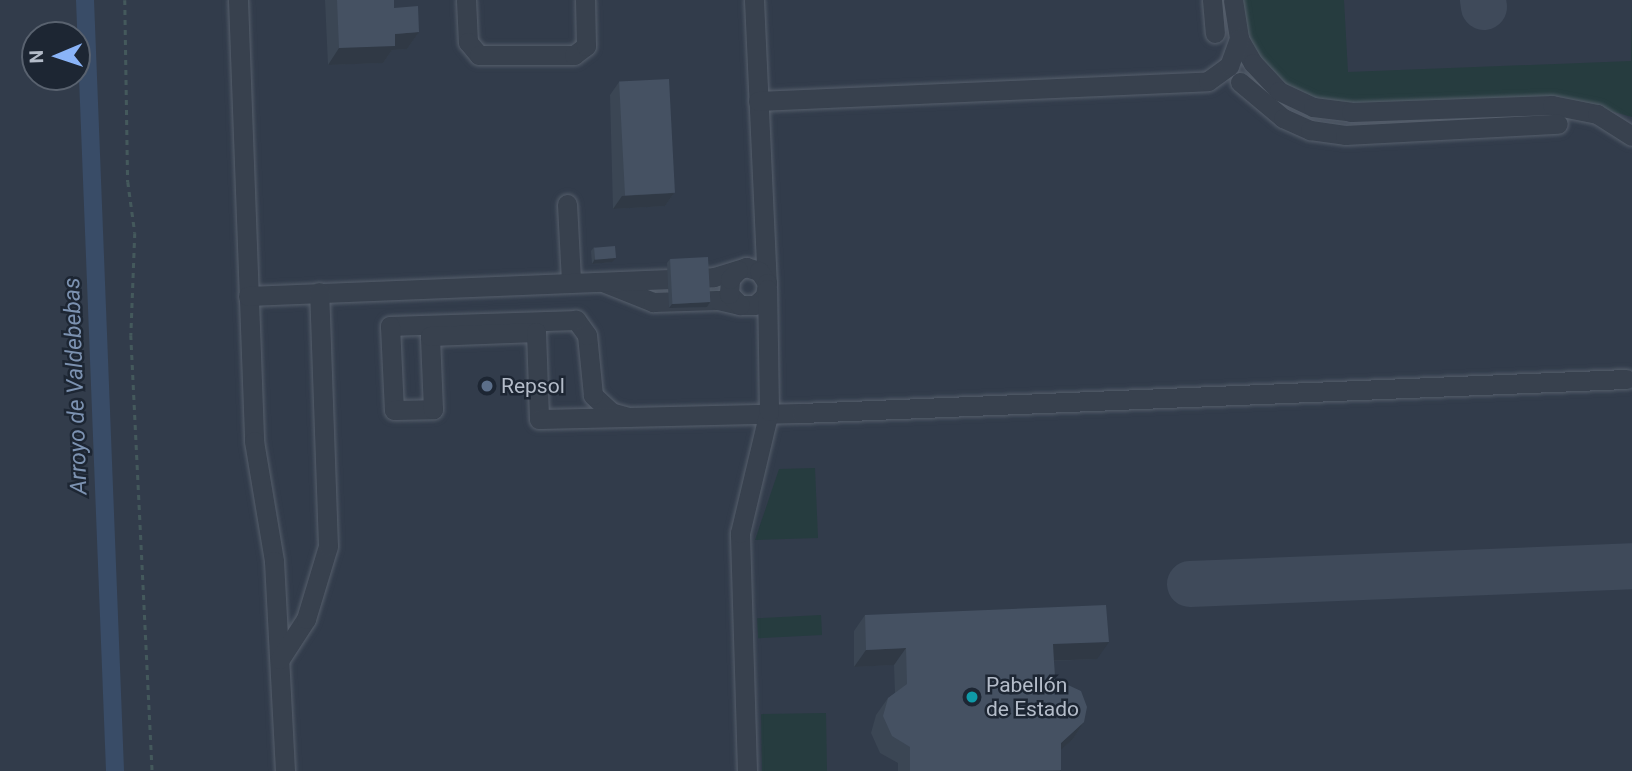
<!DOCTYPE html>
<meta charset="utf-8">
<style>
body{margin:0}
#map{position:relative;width:1632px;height:771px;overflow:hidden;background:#242f3e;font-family:Roboto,sans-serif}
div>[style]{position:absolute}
.airport>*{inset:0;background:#323c4b}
.green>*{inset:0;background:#263c3f;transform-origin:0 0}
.canal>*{height:18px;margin:-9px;padding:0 9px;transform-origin:9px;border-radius:9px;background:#394c67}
.taxiway>*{height:46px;margin:-23px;padding:0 23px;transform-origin:23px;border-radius:23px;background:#3f4a5a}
.path>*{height:2.5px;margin-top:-1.25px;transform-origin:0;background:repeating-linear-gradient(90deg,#44595c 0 5px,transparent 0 10px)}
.roads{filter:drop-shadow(0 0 2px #565f6c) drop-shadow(0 0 2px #565f6c)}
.minor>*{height:19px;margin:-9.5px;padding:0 9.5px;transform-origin:9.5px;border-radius:9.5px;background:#38414e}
.wall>*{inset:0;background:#3b4654}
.shaded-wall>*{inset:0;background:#303945}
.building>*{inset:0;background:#455162;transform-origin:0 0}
.dots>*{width:19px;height:19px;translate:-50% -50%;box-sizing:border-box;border:4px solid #1d2633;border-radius:50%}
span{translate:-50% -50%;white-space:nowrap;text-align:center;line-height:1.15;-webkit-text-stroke:5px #1d2633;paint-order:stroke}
.poi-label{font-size:21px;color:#b4bcc9}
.left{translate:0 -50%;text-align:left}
.water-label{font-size:23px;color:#7c92b1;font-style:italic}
.north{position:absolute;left:21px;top:21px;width:70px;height:70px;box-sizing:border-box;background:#1d2633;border:2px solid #59626f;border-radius:50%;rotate:268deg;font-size:19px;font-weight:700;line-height:28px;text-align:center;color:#b4bcc9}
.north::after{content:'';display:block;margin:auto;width:24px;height:32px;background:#8ab4f8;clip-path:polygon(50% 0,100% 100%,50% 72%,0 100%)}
</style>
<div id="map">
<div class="airport">
<div style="clip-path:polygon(evenodd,0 0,1632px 0,1632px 771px,0 771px,0 0,35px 35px,77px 35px,77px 77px,35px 77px,35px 35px)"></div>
</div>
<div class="green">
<div style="clip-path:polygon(1241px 0,1344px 0,1348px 72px,1631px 61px,1632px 0,1632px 117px,1560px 97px,1358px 105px,1318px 100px,1286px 86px,1260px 59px,1246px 32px)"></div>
<div style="clip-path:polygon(815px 468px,818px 538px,755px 540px,779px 469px)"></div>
<div style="left:821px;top:615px;width:20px;height:64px;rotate:87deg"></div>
<div style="left:826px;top:713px;width:58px;height:65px;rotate:89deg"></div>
</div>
<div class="canal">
<div style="left:85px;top:0;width:772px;rotate:87.77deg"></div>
</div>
<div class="taxiway">
<div style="left:1483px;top:0;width:7px;rotate:82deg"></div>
<div style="left:1190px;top:584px;width:442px;rotate:-2.3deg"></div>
</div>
<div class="path">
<div style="left:125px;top:0;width:182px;rotate:89.1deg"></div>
<div style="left:128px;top:182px;width:51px;rotate:82.2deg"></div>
<div style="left:135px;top:233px;width:102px;rotate:92.2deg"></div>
<div style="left:131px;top:335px;width:437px;rotate:87.2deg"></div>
</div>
<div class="roads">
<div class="minor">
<div style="left:238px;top:0;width:441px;rotate:87.9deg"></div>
<div style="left:254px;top:441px;width:122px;rotate:80.5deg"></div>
<div style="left:274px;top:561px;width:210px;rotate:87deg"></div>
<div style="left:466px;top:0;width:42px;rotate:87.3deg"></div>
<div style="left:468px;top:42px;width:17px;rotate:50deg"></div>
<div style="left:479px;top:55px;width:95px"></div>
<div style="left:574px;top:55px;width:15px;rotate:-37deg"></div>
<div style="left:586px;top:46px;width:46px;rotate:-91.2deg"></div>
<div style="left:754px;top:0;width:283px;rotate:87.4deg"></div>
<div style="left:1212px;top:0;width:33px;rotate:85deg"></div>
<div style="left:1233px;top:0;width:39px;rotate:81deg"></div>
<div style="left:1239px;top:39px;width:28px;rotate:60deg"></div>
<div style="left:1253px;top:63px;width:38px;rotate:47deg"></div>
<div style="left:1279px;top:91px;width:38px;rotate:25deg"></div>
<div style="left:1313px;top:107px;width:38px;rotate:7deg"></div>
<div style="left:1351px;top:112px;width:201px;rotate:-2deg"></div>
<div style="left:1552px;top:105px;width:46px;rotate:11.3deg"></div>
<div style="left:1597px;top:114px;width:41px;rotate:32.2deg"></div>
<div style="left:1240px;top:82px;width:56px;rotate:39.9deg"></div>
<div style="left:1283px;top:118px;width:30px;rotate:24deg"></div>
<div style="left:1310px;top:130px;width:35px;rotate:8deg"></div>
<div style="left:1345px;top:135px;width:213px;rotate:-3deg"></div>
<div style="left:758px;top:101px;width:450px;rotate:-2.5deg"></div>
<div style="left:1208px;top:81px;width:26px;rotate:-36deg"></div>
<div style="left:1229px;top:66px;width:29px;rotate:-70deg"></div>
<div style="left:567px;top:204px;width:77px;rotate:87deg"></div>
<div style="left:605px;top:283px;width:52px;rotate:21.6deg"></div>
<div style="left:653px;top:302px;width:65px;rotate:-1.8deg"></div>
<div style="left:718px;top:300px;width:23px;rotate:13deg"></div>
<div style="left:248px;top:296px;width:466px;rotate:-2.3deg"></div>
<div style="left:714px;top:277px;width:34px;rotate:-17deg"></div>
<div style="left:746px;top:267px;width:14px;rotate:17deg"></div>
<div style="left:759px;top:271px;width:14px;rotate:56deg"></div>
<div style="left:767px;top:283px;width:13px;rotate:99deg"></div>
<div style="left:765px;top:296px;width:13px;rotate:138deg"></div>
<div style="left:755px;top:305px;width:15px;rotate:180deg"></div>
<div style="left:740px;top:305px;width:16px;rotate:-135deg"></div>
<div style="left:729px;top:294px;width:15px;rotate:-86deg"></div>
<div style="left:730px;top:279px;width:12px;rotate:-48deg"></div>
<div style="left:628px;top:417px;width:18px;rotate:-164deg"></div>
<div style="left:611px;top:412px;width:25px;rotate:-137deg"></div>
<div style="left:593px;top:395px;width:60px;rotate:-95.7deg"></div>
<div style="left:587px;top:335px;width:19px;rotate:-126deg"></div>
<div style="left:576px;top:320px;width:186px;rotate:178.2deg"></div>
<div style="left:390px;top:326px;width:84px;rotate:87.3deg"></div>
<div style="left:394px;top:410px;width:39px;rotate:-1deg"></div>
<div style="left:433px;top:409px;width:73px;rotate:-92.4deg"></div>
<div style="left:430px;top:336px;width:106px;rotate:-2.2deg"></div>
<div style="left:536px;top:332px;width:87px;rotate:88deg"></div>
<div style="left:539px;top:419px;width:262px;rotate:-1.3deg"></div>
<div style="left:801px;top:413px;width:826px;rotate:-2.36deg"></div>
<div style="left:280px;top:659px;width:48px;rotate:-57deg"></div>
<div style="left:306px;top:619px;width:76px;rotate:-73.2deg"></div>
<div style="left:328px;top:546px;width:254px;rotate:-92deg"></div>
<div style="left:747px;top:771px;width:238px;rotate:-91.7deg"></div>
<div style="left:740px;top:533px;width:125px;rotate:-76.6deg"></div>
<div style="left:769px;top:411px;width:122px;rotate:-90.9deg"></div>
</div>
</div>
<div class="wall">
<div style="clip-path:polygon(325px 0,394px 0,394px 8px,419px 32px,407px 49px,392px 50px,383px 63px,328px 65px)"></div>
<div style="clip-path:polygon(619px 82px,674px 193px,665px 206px,613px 209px,610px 95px)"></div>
<div style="clip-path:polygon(594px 247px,612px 262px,592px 264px,591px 251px)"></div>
<div style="clip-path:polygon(670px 259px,710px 302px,707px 307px,669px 308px,667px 263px)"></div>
<div style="clip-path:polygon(865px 615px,1097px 659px,1054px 661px,1055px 679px,1084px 722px,1073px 739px,1061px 749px,1060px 771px,898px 771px,898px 763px,880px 753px,871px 733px,876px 715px,888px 698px,895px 693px,894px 665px,854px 667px,854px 631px)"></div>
</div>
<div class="shaded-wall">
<div style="clip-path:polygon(419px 32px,407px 49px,392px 50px,383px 63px,328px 65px,339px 48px,395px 34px)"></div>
<div style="clip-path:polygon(674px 193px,665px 206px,613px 209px,622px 196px)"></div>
<div style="clip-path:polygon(616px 258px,612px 262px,592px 264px,595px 259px)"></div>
<div style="clip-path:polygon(710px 302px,707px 307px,669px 308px,672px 304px)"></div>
<div style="clip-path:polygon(1109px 642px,1097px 659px,1041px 661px,1053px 644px)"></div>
<div style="clip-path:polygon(906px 648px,894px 665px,854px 667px,866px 650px)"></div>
<div style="clip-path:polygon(1084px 722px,1073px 739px,1049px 760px,1061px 743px)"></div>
</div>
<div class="building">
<div style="clip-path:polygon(337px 0,394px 0,394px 8px,418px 6px,419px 32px,395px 34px,395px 46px,339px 48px)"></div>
<div style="left:669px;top:79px;width:114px;height:50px;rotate:87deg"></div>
<div style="left:615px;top:246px;width:12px;height:21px;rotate:85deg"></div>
<div style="left:708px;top:257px;width:45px;height:38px;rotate:87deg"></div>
<div style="clip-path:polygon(1106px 605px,1109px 642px,1053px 644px,1055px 679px,1081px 691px,1087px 707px,1084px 722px,1061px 743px,1061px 770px,1019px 771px,910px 771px,910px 747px,892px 736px,883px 716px,888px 698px,907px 684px,906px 648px,866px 650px,865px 615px)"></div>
</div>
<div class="dots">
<div style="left:487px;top:386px;background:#5c6f8a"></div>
<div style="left:972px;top:697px;background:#0f9aa8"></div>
</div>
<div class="poi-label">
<span class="left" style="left:501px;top:386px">Repsol</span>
<span class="left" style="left:986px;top:697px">Pabellón<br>de Estado</span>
</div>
<div class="water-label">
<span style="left:76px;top:386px;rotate:-92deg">Arroyo de Valdebebas</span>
</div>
<div class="north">N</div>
</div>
